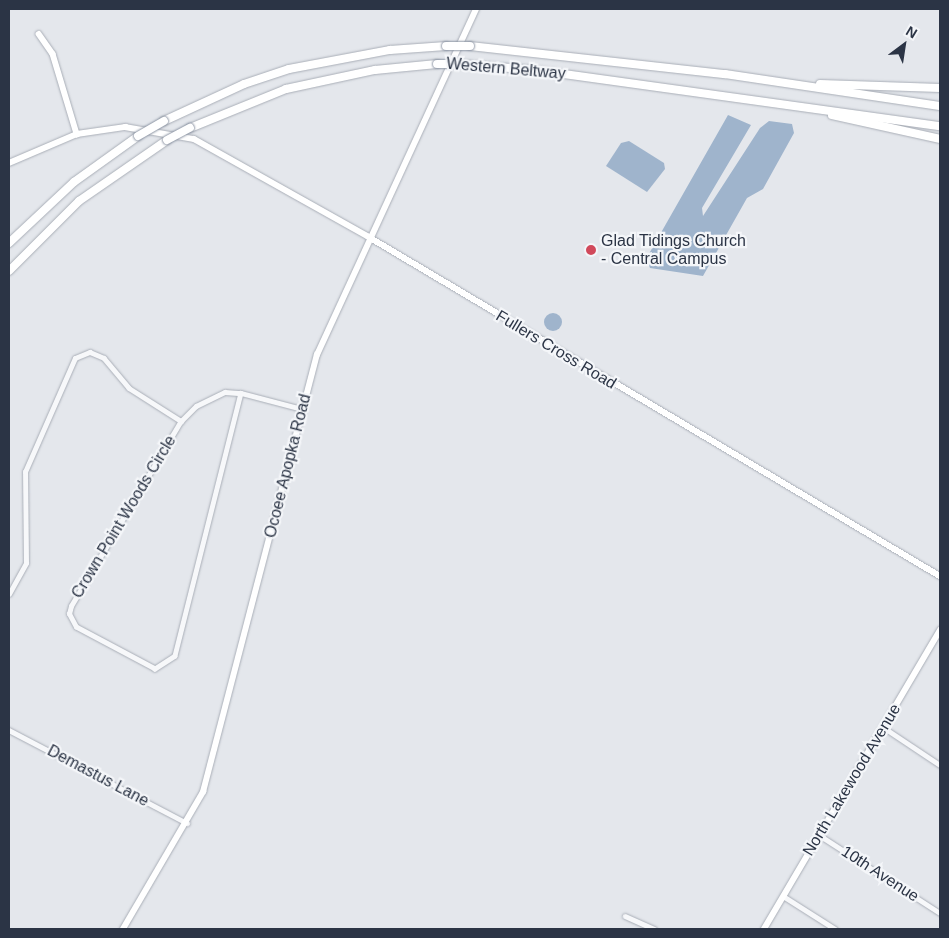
<!DOCTYPE html>
<style>
body{margin:0}
#map{position:relative;width:949px;height:938px;overflow:hidden;background:#e4e7ec;font-family:Arial,sans-serif}
div>[style]{position:absolute}
.water>*{inset:0;background:#9fb4cc}
.round{border-radius:50%}
.roads{filter:drop-shadow(0 0 1px #a9aeb7) drop-shadow(0 0 1px #a9aeb7)}
.street>*{height:4.5px;margin:-2.25px;padding:0 2.25px;transform-origin:2.25px;border-radius:2.25px;background:#f7f8fa}
.secondary>*{height:5.5px;margin:-2.75px;padding:0 2.75px;transform-origin:2.75px;border-radius:2.75px;background:#fff}
.highway>*{height:8px;margin:-4px;padding:0 4px;transform-origin:4px;border-radius:4px;background:#fff}
.bridges{filter:drop-shadow(0 0 1px #8b94a3) drop-shadow(0 0 1px #8b94a3)}
.highway-bridge>*{height:8px;margin:-4px;padding:0 4px;transform-origin:4px;border-radius:4px;background:#fff}
.dots>*{width:14px;height:14px;translate:-50% -50%;box-sizing:border-box;border:2px solid #f4f6f9;border-radius:50%}
span{translate:-50% -50%;white-space:nowrap;text-align:center;line-height:1.15;-webkit-text-stroke:4.5px #f4f6f9;paint-order:stroke}
.street-label{font-size:16px;color:#2b3445}
.poi-label{font-size:16px;color:#2b3445}
.left{translate:0 -50%;text-align:left}
.frame{position:absolute;inset:0;border:10px solid #2b3445;pointer-events:none}
.north{position:absolute;left:879px;top:20px;width:50px;height:50px;-webkit-text-stroke:4px #f4f6f9;paint-order:stroke;rotate:31deg;font-size:14px;font-weight:700;line-height:20px;text-align:center;color:#2b3445}
.north::after{content:'';display:block;margin:auto;width:18px;height:22px;background:#2b3445;clip-path:polygon(50% 0,100% 100%,50% 72%,0 100%)}
</style>
<div id="map">
<div class="water">
<div style="clip-path:polygon(728px 115px,751px 125px,702px 208px,703px 216px,760px 128px,769px 121px,792px 124px,794px 133px,763px 189px,747px 198px,703px 276px,650px 268px,646px 259px)"></div>
<div style="clip-path:polygon(629px 141px,664px 163px,665px 169px,647px 192px,606px 166px,621px 143px)"></div>
<div class="round" style="left:544px;top:313px;width:18px;height:18px"></div>
</div>
<div class="roads">
<div class="street">
<div style="left:241px;top:393px;width:271px;rotate:104.1deg"></div>
<div style="left:175px;top:656px;width:24px;rotate:147deg"></div>
<div style="left:155px;top:669px;width:89px;rotate:-152deg"></div>
<div style="left:76px;top:627px;width:15px;rotate:-118deg"></div>
<div style="left:69px;top:614px;width:8px;rotate:-76deg"></div>
<div style="left:71px;top:606px;width:215px;rotate:-59.3deg"></div>
<div style="left:181px;top:421px;width:21px;rotate:-45deg"></div>
<div style="left:196px;top:406px;width:32px;rotate:-26deg"></div>
<div style="left:225px;top:392px;width:16px;rotate:4deg"></div>
<div style="left:241px;top:393px;width:63px;rotate:14.7deg"></div>
<div style="left:9px;top:594px;width:35px;rotate:-61deg"></div>
<div style="left:26px;top:563px;width:91px;rotate:-90.6deg"></div>
<div style="left:25px;top:472px;width:124px;rotate:-66.3deg"></div>
<div style="left:75px;top:358px;width:16px;rotate:-22deg"></div>
<div style="left:90px;top:352px;width:15px;rotate:23deg"></div>
<div style="left:104px;top:358px;width:39px;rotate:50deg"></div>
<div style="left:129px;top:388px;width:62px;rotate:32.4deg"></div>
<div style="left:883px;top:727px;width:69px;rotate:33.7deg"></div>
<div style="left:9px;top:730px;width:201px;rotate:27.6deg"></div>
<div style="left:819px;top:835px;width:144px;rotate:32.8deg"></div>
<div style="left:783px;top:896px;width:62px;rotate:32.4deg"></div>
<div style="left:625px;top:916px;width:32px;rotate:24deg"></div>
</div>
<div class="secondary">
<div style="left:39px;top:34px;width:24px;rotate:55deg"></div>
<div style="left:53px;top:54px;width:84px;rotate:73.3deg"></div>
<div style="left:9px;top:163px;width:74px;rotate:-23.1deg"></div>
<div style="left:77px;top:134px;width:49px;rotate:-8.3deg"></div>
<div style="left:125px;top:127px;width:70px;rotate:9.9deg"></div>
<div style="left:194px;top:139px;width:201px;rotate:29.2deg"></div>
<div style="left:369px;top:237px;width:664px;rotate:30.7deg"></div>
<div style="left:123px;top:929px;width:159px;rotate:-59.7deg"></div>
<div style="left:203px;top:792px;width:452px;rotate:-75.4deg"></div>
<div style="left:317px;top:355px;width:381px;rotate:-65.3deg"></div>
<div style="left:764px;top:929px;width:347px;rotate:-59.5deg"></div>
</div>
<div class="highway">
<div style="left:470px;top:46px;width:257px;rotate:6.3deg"></div>
<div style="left:725px;top:74px;width:217px;rotate:8.5deg"></div>
<div style="left:461px;top:64px;width:74px;rotate:4.6deg"></div>
<div style="left:535px;top:70px;width:409px;rotate:7.9deg"></div>
<div style="left:820px;top:84px;width:120px;rotate:1.9deg"></div>
<div style="left:832px;top:115px;width:111px;rotate:12.5deg"></div>
<div style="left:164px;top:121px;width:88px;rotate:-24.8deg"></div>
<div style="left:244px;top:84px;width:47px;rotate:-18.4deg"></div>
<div style="left:289px;top:69px;width:103px;rotate:-10.7deg"></div>
<div style="left:390px;top:50px;width:56px;rotate:-4.1deg"></div>
<div style="left:190px;top:128px;width:104px;rotate:-22.1deg"></div>
<div style="left:286px;top:89px;width:91px;rotate:-12.1deg"></div>
<div style="left:375px;top:70px;width:62px;rotate:-5.5deg"></div>
<div style="left:9px;top:243px;width:89px;rotate:-43.2deg"></div>
<div style="left:74px;top:182px;width:79px;rotate:-35.7deg"></div>
<div style="left:9px;top:271px;width:99px;rotate:-45deg"></div>
<div style="left:79px;top:201px;width:107px;rotate:-34.7deg"></div>
</div>
</div>
<div class="bridges">
<div class="highway-bridge">
<div style="left:446px;top:46px;width:24px"></div>
<div style="left:437px;top:64px;width:24px"></div>
<div style="left:138px;top:136px;width:30px;rotate:-30deg"></div>
<div style="left:167px;top:140px;width:26px;rotate:-28deg"></div>
</div>
</div>
<div class="dots">
<div style="left:591px;top:250px;background:#d1495b"></div>
</div>
<div class="street-label">
<span style="left:506px;top:69px;rotate:5deg">Western Beltway</span>
<span style="left:556px;top:350px;rotate:31deg">Fullers Cross Road</span>
<span style="left:288px;top:466px;rotate:-76deg">Ocoee Apopka Road</span>
<span style="left:124px;top:517px;rotate:-59deg">Crown Point Woods Circle</span>
<span style="left:98px;top:776px;rotate:28deg">Demastus Lane</span>
<span style="left:852px;top:780px;rotate:-59deg">North Lakewood Avenue</span>
<span style="left:880px;top:874px;rotate:33deg">10th Avenue</span>
</div>
<div class="poi-label">
<span class="left" style="left:601px;top:250px">Glad Tidings Church<br>- Central Campus</span>
</div>
<div class="frame"></div>
<div class="north">N</div>
</div>
